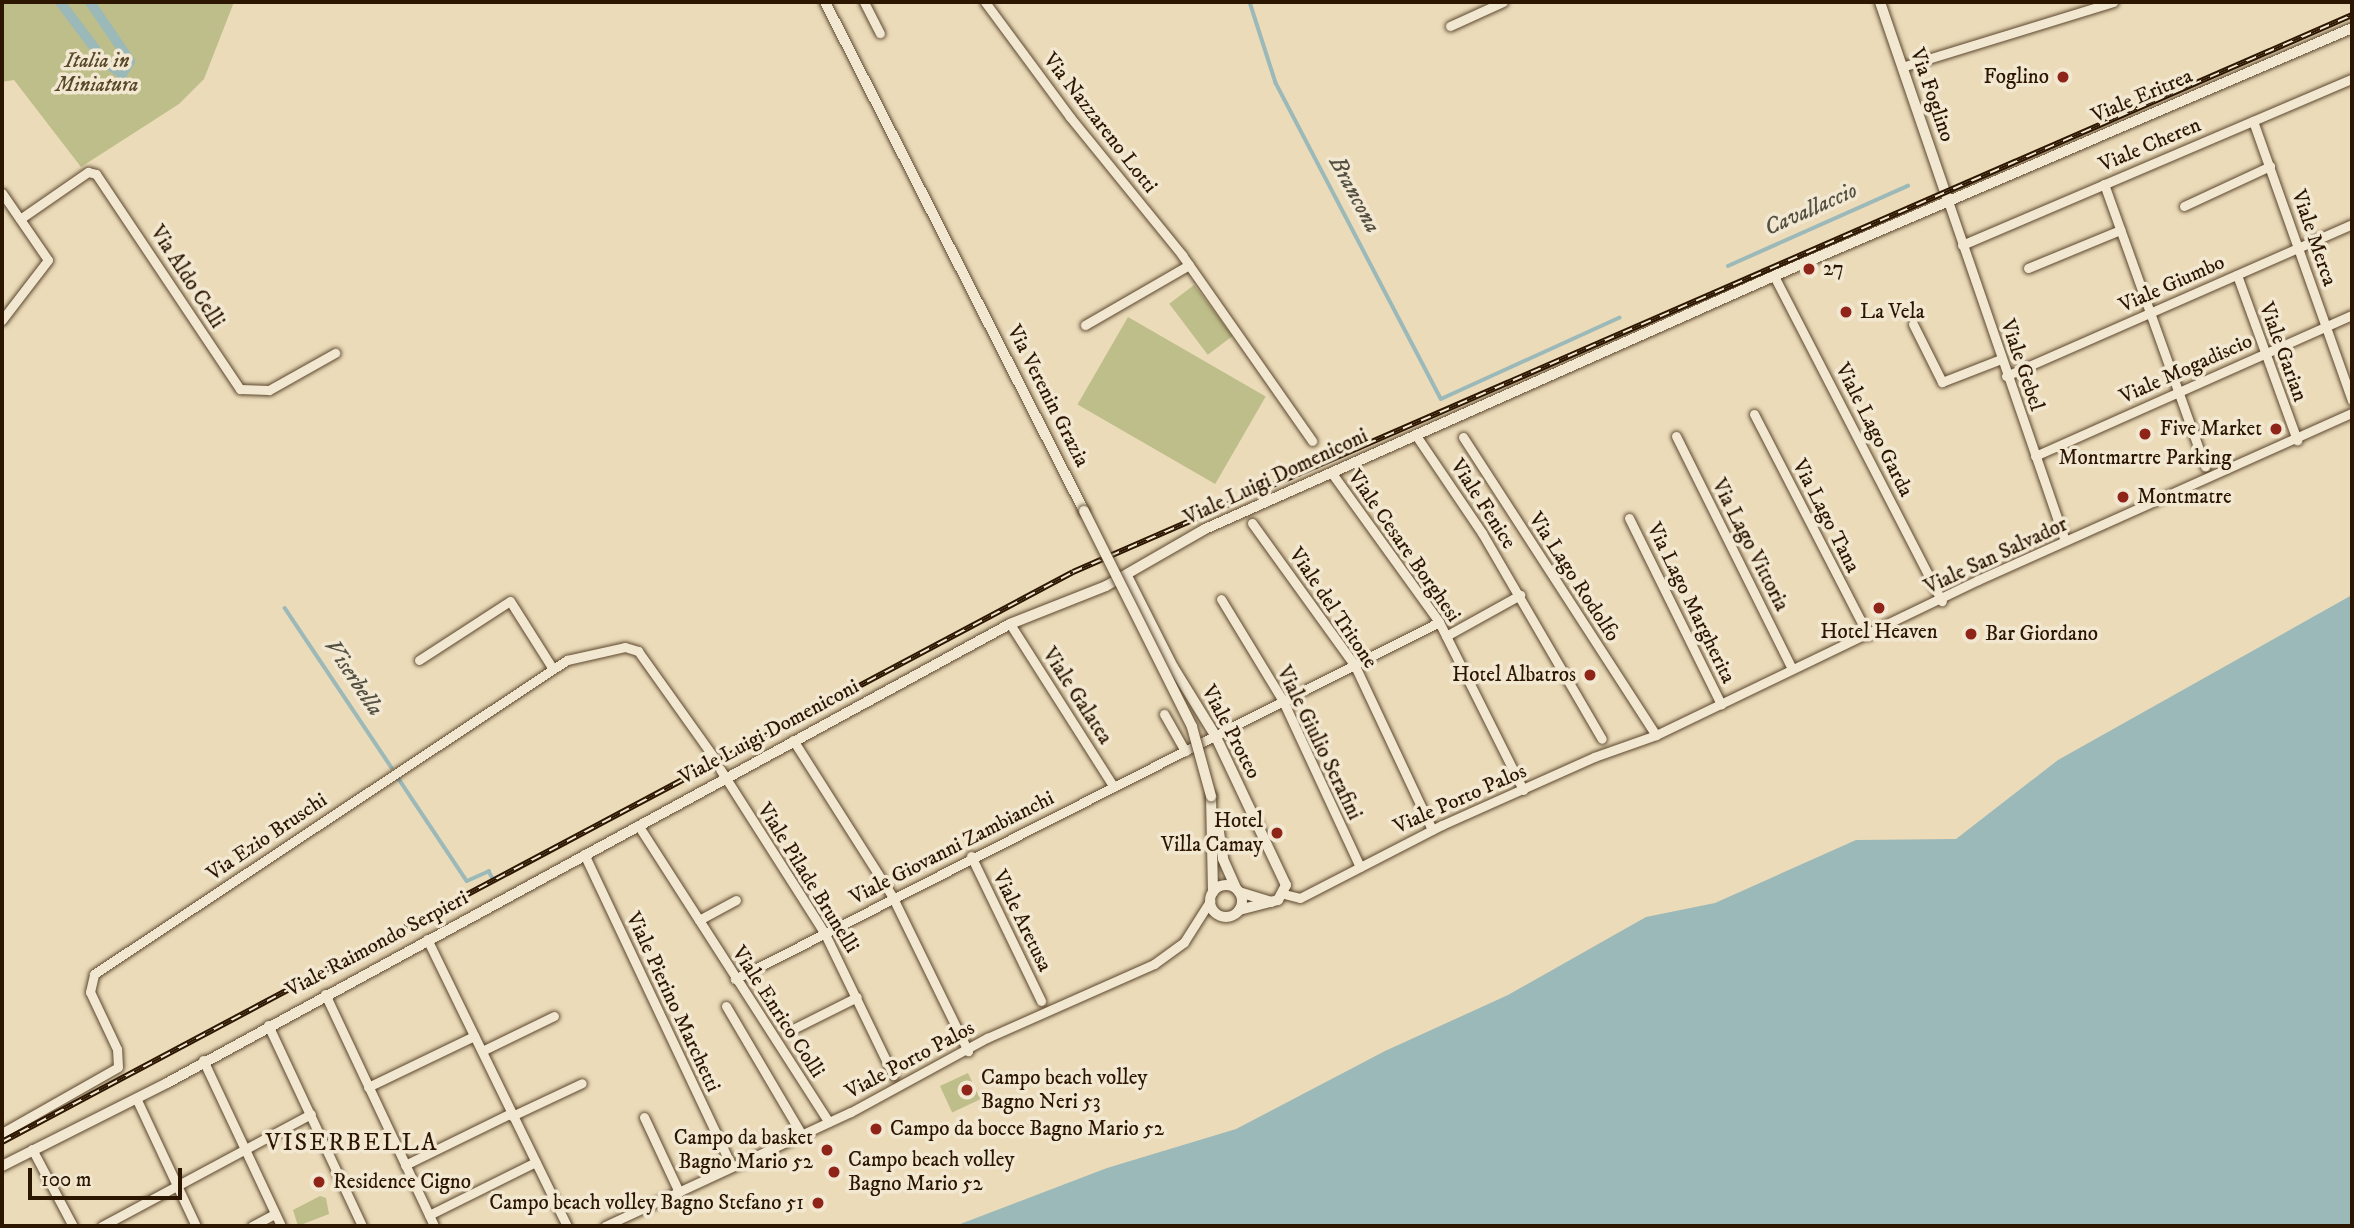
<!DOCTYPE html>
<style>
body{margin:0}
#map{position:relative;width:2354px;height:1228px;overflow:hidden;background:#ebdbb9;font-family:"IM FELL DW Pica",serif}
div>[style]{position:absolute}
.green>*{inset:0;background:#bebe8a;transform-origin:0 0}
.water>*{inset:0;background:#9cb9b9}
.stream>*{height:3.5px;margin:-1.75px;padding:0 1.75px;transform-origin:1.75px;border-radius:1.75px;background:#9cb9b9}
.canal>*{height:10px;margin:-5px;padding:0 5px;transform-origin:5px;border-radius:5px;background:#9cb9b9}
.roads{filter:drop-shadow(0 0 2px #5c472e) drop-shadow(0 0 2px #5c472e)}
.minor>*{height:9px;margin:-4.5px;padding:0 4.5px;transform-origin:4.5px;border-radius:4.5px;background:#f2e8d2}
.tertiary>*{height:10px;margin:-5px;padding:0 5px;transform-origin:5px;border-radius:5px;background:#f2e8d2}
.tertiary>.ring{margin:-5px;padding:0;box-sizing:content-box;background:none;border:10px solid #f2e8d2;border-radius:50%}
.rail>*{height:6px;margin-top:-3px;transform-origin:0;background:repeating-linear-gradient(90deg,#f2e8d2 0 10px,#2c1600 0 20px);box-sizing:border-box;border-block:2px solid #2c1600}
.bridges{filter:drop-shadow(0 0 2px #5c472e) drop-shadow(0 0 2px #5c472e)}
.tertiary-bridge>*{height:10px;margin:-5px;padding:0 5px;transform-origin:5px;border-radius:5px;background:#f2e8d2}
.dots>*{width:19px;height:19px;translate:-50% -50%;box-sizing:border-box;border:4px solid #f2e8d2;border-radius:50%}
span{translate:-50% -50%;white-space:nowrap;text-align:center;line-height:1.15;-webkit-text-stroke:7px #f2e8d2;paint-order:stroke}
.park-label{font-size:21px;color:#584829;font-style:italic}
.poi-label{font-size:21px;color:#2c1600}
.right{translate:-100% -50%;text-align:right}
.left{translate:0 -50%;text-align:left}
.street-label{font-size:21px;color:#2c1600}
.water-label{font-size:23px;color:#534f41;font-style:italic}
.quarter-label{font-size:24px;color:#2c1600;letter-spacing:2px}
.frame{position:absolute;inset:0;border:4px solid #2c1600;pointer-events:none}
.scale{position:absolute;left:28px;top:1168px;width:154px;height:32px;box-sizing:border-box;border:4px solid #2c1600;border-top:0;padding-left:9px;font-size:21px;line-height:24px;white-space:nowrap;color:#2c1600;-webkit-text-stroke:5px #f2e8d2;paint-order:stroke}
</style>
<div id="map">
<div class="green">
<div style="clip-path:polygon(2px 2px,234px 2px,204px 79px,179px 104px,81px 167px,14px 80px,2px 82px)"></div>
<div style="left:1194px;top:285px;width:64px;height:31px;rotate:53deg"></div>
<div style="left:1128px;top:317px;width:159px;height:101px;rotate:30deg"></div>
<div style="left:968px;top:1073px;width:29px;height:31px;rotate:65deg"></div>
<div style="clip-path:polygon(320px 1196px,326px 1198px,329px 1214px,298px 1226px,293px 1210px)"></div>
</div>
<div class="water">
<div style="clip-path:polygon(2352px 595px,2352px 1226px,955px 1226px,1107px 1168px,1236px 1129px,1385px 1051px,1508px 995px,1646px 917px,1715px 903px,1856px 840px,1956px 839px,2058px 760px)"></div>
</div>
<div class="stream">
<div style="left:1250px;top:2px;width:85px;rotate:72.2deg"></div>
<div style="left:1276px;top:83px;width:356px;rotate:62.4deg"></div>
<div style="left:1441px;top:399px;width:196px;rotate:-24.5deg"></div>
<div style="left:1728px;top:266px;width:197px;rotate:-24deg"></div>
<div style="left:285px;top:608px;width:192px;rotate:56.2deg"></div>
<div style="left:397px;top:776px;width:126px;rotate:56.3deg"></div>
<div style="left:467px;top:881px;width:24px;rotate:-24deg"></div>
<div style="left:489px;top:871px;width:9px;rotate:63deg"></div>
</div>
<div class="canal">
<div style="left:60px;top:2px;width:75px;rotate:53.1deg"></div>
<div style="left:105px;top:62px;width:21px;rotate:35deg"></div>
<div style="left:122px;top:74px;width:15px;rotate:-58deg"></div>
<div style="left:130px;top:61px;width:71px;rotate:-124.1deg"></div>
</div>
<div class="roads">
<div class="minor">
<div style="left:864px;top:2px;width:35px;rotate:63deg"></div>
<div style="left:985px;top:2px;width:143px;rotate:53.5deg"></div>
<div style="left:1070px;top:117px;width:178px;rotate:50.9deg"></div>
<div style="left:1182px;top:255px;width:227px;rotate:55deg"></div>
<div style="left:1450px;top:26px;width:58px;rotate:-24.4deg"></div>
<div style="left:1902px;top:67px;width:221px;rotate:-17.1deg"></div>
<div style="left:2253px;top:121px;width:296px;rotate:70.5deg"></div>
<div style="left:2104px;top:184px;width:300px;rotate:70.3deg"></div>
<div style="left:2px;top:193px;width:81px;rotate:55.5deg"></div>
<div style="left:48px;top:260px;width:76px;rotate:127.5deg"></div>
<div style="left:1948px;top:201px;width:359px;rotate:71deg"></div>
<div style="left:2184px;top:206px;width:95px;rotate:-24.9deg"></div>
<div style="left:20px;top:219px;width:83px;rotate:-34.7deg"></div>
<div style="left:88px;top:172px;width:8px;rotate:14deg"></div>
<div style="left:96px;top:174px;width:259px;rotate:56.2deg"></div>
<div style="left:240px;top:389px;width:29px;rotate:2deg"></div>
<div style="left:269px;top:390px;width:76px;rotate:-29.3deg"></div>
<div style="left:1962px;top:245px;width:424px;rotate:-23.1deg"></div>
<div style="left:2028px;top:268px;width:100px;rotate:-22.4deg"></div>
<div style="left:2237px;top:275px;width:176px;rotate:70deg"></div>
<div style="left:1774px;top:276px;width:366px;rotate:62.7deg"></div>
<div style="left:1913px;top:324px;width:65px;rotate:63.4deg"></div>
<div style="left:1942px;top:382px;width:63px;rotate:-21.3deg"></div>
<div style="left:1085px;top:325px;width:120px;rotate:-30deg"></div>
<div style="left:2006px;top:376px;width:378px;rotate:-23.7deg"></div>
<div style="left:1754px;top:414px;width:249px;rotate:62.7deg"></div>
<div style="left:1415px;top:434px;width:120px;rotate:55.9deg"></div>
<div style="left:1482px;top:533px;width:238px;rotate:59.8deg"></div>
<div style="left:1676px;top:436px;width:260px;rotate:63.5deg"></div>
<div style="left:1463px;top:437px;width:355px;rotate:57.1deg"></div>
<div style="left:2035px;top:456px;width:347px;rotate:-24deg"></div>
<div style="left:1331px;top:472px;width:185px;rotate:54.2deg"></div>
<div style="left:1439px;top:622px;width:188px;rotate:63.4deg"></div>
<div style="left:1629px;top:518px;width:208px;rotate:63.7deg"></div>
<div style="left:1252px;top:523px;width:176px;rotate:54.2deg"></div>
<div style="left:1355px;top:666px;width:181px;rotate:64.8deg"></div>
<div style="left:1221px;top:599px;width:119px;rotate:58.7deg"></div>
<div style="left:1283px;top:701px;width:183px;rotate:65.1deg"></div>
<div style="left:1010px;top:624px;width:193px;rotate:57.5deg"></div>
<div style="left:1446px;top:636px;width:85px;rotate:-29deg"></div>
<div style="left:419px;top:660px;width:108px;rotate:-33deg"></div>
<div style="left:510px;top:601px;width:80px;rotate:57.7deg"></div>
<div style="left:1164px;top:714px;width:43px;rotate:60.4deg"></div>
<div style="left:793px;top:740px;width:185px;rotate:57.6deg"></div>
<div style="left:892px;top:896px;width:173px;rotate:63.9deg"></div>
<div style="left:720px;top:769px;width:193px;rotate:57.5deg"></div>
<div style="left:824px;top:932px;width:159px;rotate:64.2deg"></div>
<div style="left:638px;top:825px;width:353px;rotate:57.3deg"></div>
<div style="left:584px;top:854px;width:344px;rotate:64.7deg"></div>
<div style="left:971px;top:856px;width:161px;rotate:64.2deg"></div>
<div style="left:1284px;top:894px;width:16px;rotate:14deg"></div>
<div style="left:1300px;top:898px;width:160px;rotate:-27.2deg"></div>
<div style="left:1442px;top:825px;width:167px;rotate:-24.1deg"></div>
<div style="left:1594px;top:757px;width:66px;rotate:-19.5deg"></div>
<div style="left:1656px;top:735px;width:357px;rotate:-25.7deg"></div>
<div style="left:1978px;top:580px;width:410px;rotate:-24.1deg"></div>
<div style="left:699px;top:920px;width:42px;rotate:-28.4deg"></div>
<div style="left:427px;top:939px;width:319px;rotate:64deg"></div>
<div style="left:735px;top:979px;width:789px;rotate:-26.89deg"></div>
<div style="left:325px;top:994px;width:256px;rotate:64.8deg"></div>
<div style="left:726px;top:1006px;width:150px;rotate:59.5deg"></div>
<div style="left:268px;top:1025px;width:222px;rotate:64.9deg"></div>
<div style="left:795px;top:1028px;width:69px;rotate:-26.6deg"></div>
<div style="left:482px;top:1051px;width:80px;rotate:-25.9deg"></div>
<div style="left:203px;top:1060px;width:183px;rotate:64.8deg"></div>
<div style="left:368px;top:1087px;width:118px;rotate:-25.7deg"></div>
<div style="left:136px;top:1098px;width:141px;rotate:64.9deg"></div>
<div style="left:512px;top:1116px;width:77px;rotate:-25.2deg"></div>
<div style="left:644px;top:1117px;width:83px;rotate:65deg"></div>
<div style="left:2px;top:1133px;width:133px;rotate:-29.6deg"></div>
<div style="left:118px;top:1067px;width:18px;rotate:-93deg"></div>
<div style="left:117px;top:1049px;width:63px;rotate:-115.3deg"></div>
<div style="left:90px;top:992px;width:18px;rotate:-77deg"></div>
<div style="left:94px;top:974px;width:568px;rotate:-33.58deg"></div>
<div style="left:567px;top:660px;width:59px;rotate:-12.6deg"></div>
<div style="left:625px;top:647px;width:14px;rotate:17deg"></div>
<div style="left:638px;top:651px;width:129px;rotate:54.5deg"></div>
<div style="left:32px;top:1149px;width:87px;rotate:62deg"></div>
<div style="left:405px;top:1165px;width:118px;rotate:-26.1deg"></div>
<div style="left:429px;top:1215px;width:119px;rotate:-26.4deg"></div>
<div style="left:102px;top:1226px;width:237px;rotate:-28.2deg"></div>
<div style="left:252px;top:1226px;width:26px;rotate:-28deg"></div>
<div style="left:605px;top:1226px;width:271px;rotate:-24.9deg"></div>
<div style="left:851px;top:1112px;width:155px;rotate:-28.6deg"></div>
<div style="left:987px;top:1038px;width:183px;rotate:-23.9deg"></div>
<div style="left:1154px;top:964px;width:37px;rotate:-36deg"></div>
<div style="left:1184px;top:942px;width:49px;rotate:-57.6deg"></div>
</div>
<div class="tertiary">
<div style="left:825px;top:2px;width:571px;rotate:63.03deg"></div>
<div style="left:1880px;top:2px;width:210px;rotate:71.1deg"></div>
<div style="left:1127px;top:576px;width:102px;rotate:63.2deg"></div>
<div style="left:1173px;top:667px;width:80px;rotate:58.3deg"></div>
<div style="left:1215px;top:735px;width:166px;rotate:64.7deg"></div>
<div style="left:1286px;top:885px;width:17px;rotate:118deg"></div>
<div style="left:1278px;top:900px;width:40px;rotate:165.6deg"></div>
<div style="left:1211px;top:796px;width:96px;rotate:88.8deg"></div>
<div style="left:1218px;top:826px;width:33px;rotate:81deg"></div>
<div style="left:1223px;top:859px;width:32px;rotate:66deg"></div>
<div class="ring" style="left:1210px;top:885px;width:22px;height:22px"></div>
<div style="left:1239px;top:892px;width:34px;rotate:17deg"></div>
<div style="left:2px;top:1166px;width:185px;rotate:-26.7deg"></div>
<div style="left:167px;top:1083px;width:960px;rotate:-28.57deg"></div>
<div style="left:1010px;top:624px;width:103px;rotate:-21.6deg"></div>
<div style="left:1106px;top:586px;width:114px;rotate:-29.9deg"></div>
<div style="left:1205px;top:529px;width:623px;rotate:-23.97deg"></div>
<div style="left:1774px;top:276px;width:629px;rotate:-23.22deg"></div>
</div>
</div>
<div class="rail">
<div style="left:2px;top:1142px;width:1213px;rotate:-28.02deg"></div>
<div style="left:1073px;top:572px;width:1395px;rotate:-23.53deg"></div>
</div>
<div class="bridges">
<div class="tertiary-bridge">
<div style="left:1084px;top:511px;width:241px;rotate:63.4deg"></div>
<div style="left:1192px;top:727px;width:72px;rotate:74.6deg"></div>
</div>
</div>
<div class="dots">
<div style="left:2063px;top:77px;background:#8f2418"></div>
<div style="left:1809px;top:269px;background:#8f2418"></div>
<div style="left:1846px;top:312px;background:#8f2418"></div>
<div style="left:2276px;top:429px;background:#8f2418"></div>
<div style="left:2145px;top:434px;background:#8f2418"></div>
<div style="left:2123px;top:497px;background:#8f2418"></div>
<div style="left:1879px;top:608px;background:#8f2418"></div>
<div style="left:1971px;top:634px;background:#8f2418"></div>
<div style="left:1590px;top:675px;background:#8f2418"></div>
<div style="left:1277px;top:833px;background:#8f2418"></div>
<div style="left:967px;top:1090px;background:#8f2418"></div>
<div style="left:876px;top:1129px;background:#8f2418"></div>
<div style="left:827px;top:1150px;background:#8f2418"></div>
<div style="left:834px;top:1172px;background:#8f2418"></div>
<div style="left:319px;top:1182px;background:#8f2418"></div>
<div style="left:818px;top:1203px;background:#8f2418"></div>
</div>
<div class="park-label">
<span style="left:97px;top:73px">Italia in<br>Miniatura</span>
</div>
<div class="poi-label">
<span class="right" style="left:2049px;top:77px">Foglino</span>
<span class="left" style="left:1823px;top:269px">27</span>
<span class="left" style="left:1860px;top:312px">La Vela</span>
<span class="right" style="left:2262px;top:429px">Five Market</span>
<span style="left:2145px;top:458px">Montmartre Parking</span>
<span class="left" style="left:2137px;top:497px">Montmatre</span>
<span style="left:1879px;top:632px">Hotel Heaven</span>
<span class="left" style="left:1985px;top:634px">Bar Giordano</span>
<span class="right" style="left:1576px;top:675px">Hotel Albatros</span>
<span class="right" style="left:1263px;top:833px">Hotel<br>Villa Camay</span>
<span class="left" style="left:981px;top:1090px">Campo beach volley<br>Bagno Neri 53</span>
<span class="left" style="left:890px;top:1129px">Campo da bocce Bagno Mario 52</span>
<span class="right" style="left:813px;top:1150px">Campo da basket<br>Bagno Mario 52</span>
<span class="left" style="left:848px;top:1172px">Campo beach volley<br>Bagno Mario 52</span>
<span class="left" style="left:333px;top:1182px">Residence Cigno</span>
<span class="right" style="left:804px;top:1203px">Campo beach volley Bagno Stefano 51</span>
</div>
<div class="street-label">
<span style="left:1932px;top:95px;rotate:71deg">Via Foglino</span>
<span style="left:2142px;top:96px;rotate:-23deg">Viale Eritrea</span>
<span style="left:1100px;top:123px;rotate:52deg">Via Nazzareno Lotti</span>
<span style="left:2150px;top:145px;rotate:-23deg">Viale Cheren</span>
<span style="left:2314px;top:238px;rotate:71deg">Viale Merca</span>
<span style="left:187px;top:277px;rotate:57deg">Via Aldo Celli</span>
<span style="left:2172px;top:284px;rotate:-24deg">Viale Giumbo</span>
<span style="left:2283px;top:352px;rotate:70deg">Viale Garian</span>
<span style="left:2022px;top:365px;rotate:71deg">Viale Gebel</span>
<span style="left:2186px;top:369px;rotate:-24deg">Viale Mogadiscio</span>
<span style="left:1048px;top:396px;rotate:63deg">Via Verenin Grazia</span>
<span style="left:1874px;top:430px;rotate:63deg">Viale Lago Garda</span>
<span style="left:1276px;top:477px;rotate:-25deg">Viale Luigi Domeniconi</span>
<span style="left:1483px;top:504px;rotate:57deg">Viale Fenice</span>
<span style="left:1826px;top:516px;rotate:63deg">Via Lago Tana</span>
<span style="left:1750px;top:545px;rotate:63deg">Via Lago Vittoria</span>
<span style="left:1404px;top:546px;rotate:55deg">Viale Cesare Borghesi</span>
<span style="left:1996px;top:556px;rotate:-25deg">Viale San Salvador</span>
<span style="left:1574px;top:577px;rotate:57deg">Via Lago Rodolfo</span>
<span style="left:1691px;top:603px;rotate:64deg">Via Lago Margherita</span>
<span style="left:1333px;top:608px;rotate:56deg">Viale del Tritone</span>
<span style="left:1077px;top:696px;rotate:57deg">Viale Galatea</span>
<span style="left:769px;top:732px;rotate:-28deg">Viale Luigi Domeniconi</span>
<span style="left:1231px;top:732px;rotate:62deg">Viale Proteo</span>
<span style="left:1319px;top:743px;rotate:64deg">Viale Giulio Serafini</span>
<span style="left:1460px;top:799px;rotate:-24deg">Viale Porto Palos</span>
<span style="left:267px;top:837px;rotate:-34deg">Via Ezio Bruschi</span>
<span style="left:952px;top:848px;rotate:-27deg">Viale Giovanni Zambianchi</span>
<span style="left:808px;top:878px;rotate:58deg">Viale Pilade Brunelli</span>
<span style="left:1022px;top:921px;rotate:64deg">Viale Aretusa</span>
<span style="left:377px;top:944px;rotate:-28deg">Viale Raimondo Serpieri</span>
<span style="left:673px;top:1002px;rotate:65deg">Viale Pierino Marchetti</span>
<span style="left:778px;top:1012px;rotate:57deg">Viale Enrico Colli</span>
<span style="left:910px;top:1060px;rotate:-28deg">Viale Porto Palos</span>
</div>
<div class="water-label">
<span style="left:1354px;top:195px;rotate:62deg">Brancona</span>
<span style="left:1811px;top:210px;rotate:-24deg">Cavallaccio</span>
<span style="left:353px;top:678px;rotate:56deg">Viserbella</span>
</div>
<div class="quarter-label">
<span style="left:352px;top:1144px">VISERBELLA</span>
</div>
<div class="frame"></div>
<div class="scale">100 m</div>
</div>
